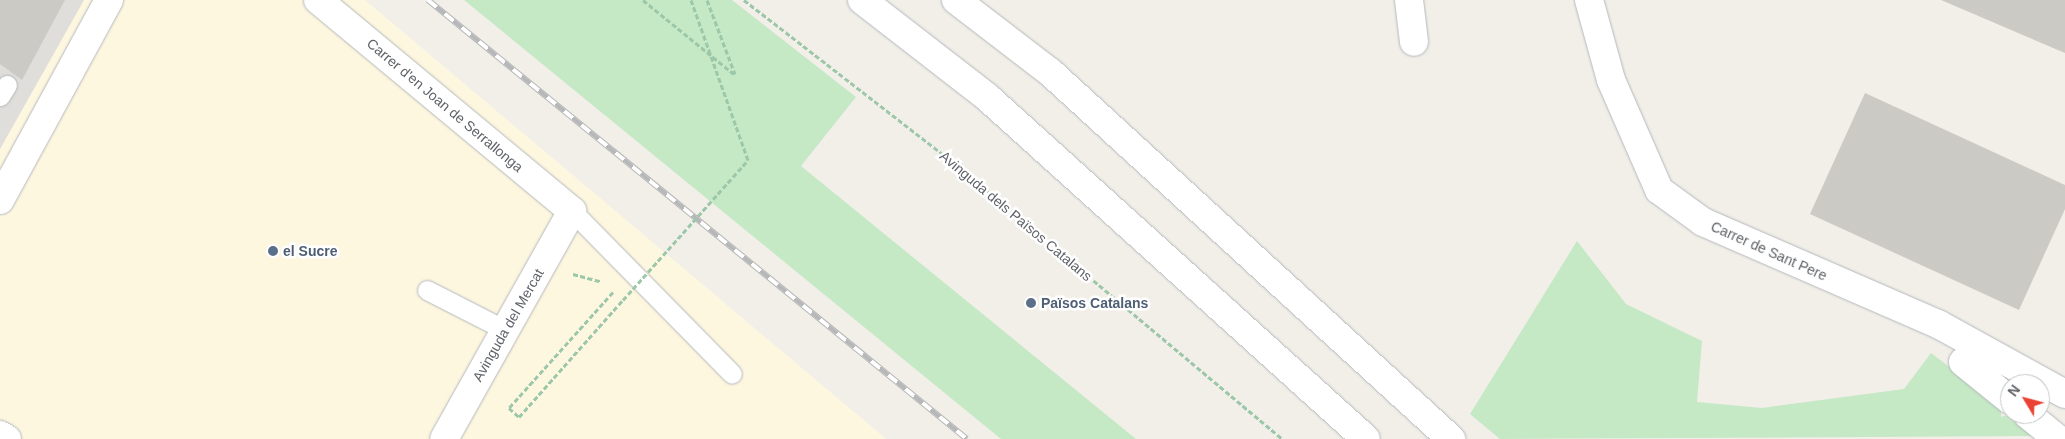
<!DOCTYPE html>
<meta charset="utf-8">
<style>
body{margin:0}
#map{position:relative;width:2065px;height:439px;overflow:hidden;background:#f1efe8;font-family:Arial,sans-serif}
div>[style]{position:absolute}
.commercial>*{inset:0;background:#fef7e0}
.industrial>*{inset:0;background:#e0deda}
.green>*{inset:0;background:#c5e8c5}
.building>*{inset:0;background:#cccac5}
.path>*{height:3px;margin-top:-1.5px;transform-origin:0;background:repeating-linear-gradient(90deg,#9cc7a9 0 5px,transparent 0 7.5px)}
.roads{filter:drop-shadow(0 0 1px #b5b8bc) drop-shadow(0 0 1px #b5b8bc)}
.lane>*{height:19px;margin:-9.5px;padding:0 9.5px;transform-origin:9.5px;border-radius:9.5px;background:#fff}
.street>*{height:28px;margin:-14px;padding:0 14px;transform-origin:14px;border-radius:14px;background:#fff}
.secondary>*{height:28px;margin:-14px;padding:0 14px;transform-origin:14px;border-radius:14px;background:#fff}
.rail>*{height:5.5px;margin-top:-2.75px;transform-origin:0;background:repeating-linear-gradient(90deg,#fff 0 11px,#b6b7b8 0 22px);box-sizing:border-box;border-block:1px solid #b6b7b8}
.path-bridge>*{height:3px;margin-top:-1.5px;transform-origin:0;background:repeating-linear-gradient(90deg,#9cc7a9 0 5px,transparent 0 7.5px)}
.dots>*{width:14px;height:14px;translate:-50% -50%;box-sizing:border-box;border:2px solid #fff;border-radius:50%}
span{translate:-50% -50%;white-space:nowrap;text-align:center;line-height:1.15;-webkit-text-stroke:5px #fff;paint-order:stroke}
.street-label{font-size:14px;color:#5f6368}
.service-label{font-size:14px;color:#4e5e75;font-weight:700}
.left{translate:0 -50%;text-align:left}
.north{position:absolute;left:2000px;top:374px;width:50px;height:50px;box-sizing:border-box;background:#fff;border:1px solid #bfc1c3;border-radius:50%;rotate:307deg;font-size:14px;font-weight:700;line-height:20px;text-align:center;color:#5f6368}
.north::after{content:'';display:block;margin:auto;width:18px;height:22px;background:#ea4335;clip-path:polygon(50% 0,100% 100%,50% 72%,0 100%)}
</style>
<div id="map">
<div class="commercial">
<div style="clip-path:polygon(84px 0,365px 0,886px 439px,0 439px,0 149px)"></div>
</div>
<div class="industrial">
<div style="clip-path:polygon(0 0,84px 0,0 149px)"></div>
</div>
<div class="green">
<div style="clip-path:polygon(464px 0,732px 0,856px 97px,801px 166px,1136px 439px,1001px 439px)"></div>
<div style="clip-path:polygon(1577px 241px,1626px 304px,1702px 341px,1697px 402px,1762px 408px,1904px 389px,1931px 353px,2001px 406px,2001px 417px,2012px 414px,2039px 436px,1500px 439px,1470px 414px)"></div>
</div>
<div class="building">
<div style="clip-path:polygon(0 0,65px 0,22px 80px,0 64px)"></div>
<div style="clip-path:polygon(1941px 0,2065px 0,2065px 53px)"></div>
<div style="clip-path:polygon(1865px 93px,2065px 185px,2065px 209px,2019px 310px,1810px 214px)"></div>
</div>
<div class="path">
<div style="left:643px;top:0;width:119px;rotate:39.2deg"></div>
<div style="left:707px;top:0;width:79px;rotate:69.3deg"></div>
<div style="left:744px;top:0;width:253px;rotate:37.8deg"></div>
<div style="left:944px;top:155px;width:442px;rotate:40deg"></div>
<div style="left:573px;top:274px;width:28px;rotate:15deg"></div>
<div style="left:613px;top:292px;width:156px;rotate:131.9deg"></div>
<div style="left:509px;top:408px;width:13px;rotate:42deg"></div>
<div style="left:519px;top:417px;width:157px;rotate:-48.4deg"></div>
</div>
<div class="roads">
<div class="lane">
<div style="left:0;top:96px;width:13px;rotate:-58deg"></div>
<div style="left:572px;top:211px;width:228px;rotate:45.5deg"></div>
<div style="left:427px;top:290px;width:88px;rotate:27.1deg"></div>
</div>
<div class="street">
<div style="left:318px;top:0;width:330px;rotate:39.7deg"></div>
<div style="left:572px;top:211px;width:261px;rotate:119.3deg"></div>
<div style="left:1409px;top:0;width:42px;rotate:83.2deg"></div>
<div style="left:1589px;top:0;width:83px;rotate:74.6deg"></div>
<div style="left:1611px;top:80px;width:120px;rotate:66.4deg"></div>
<div style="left:1659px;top:190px;width:54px;rotate:36deg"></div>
<div style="left:1703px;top:222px;width:256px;rotate:23.5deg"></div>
<div style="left:1938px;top:324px;width:145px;rotate:28.9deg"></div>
<div style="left:1963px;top:362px;width:60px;rotate:39deg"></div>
<div style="left:2027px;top:414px;width:40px;rotate:39deg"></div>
<div style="left:0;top:435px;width:8px;rotate:30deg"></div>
</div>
<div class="secondary">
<div style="left:862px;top:0;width:158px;rotate:37.8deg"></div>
<div style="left:987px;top:97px;width:510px;rotate:42.06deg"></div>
<div style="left:956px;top:0;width:118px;rotate:37.5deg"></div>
<div style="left:1050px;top:72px;width:544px;rotate:42.47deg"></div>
<div style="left:0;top:200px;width:228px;rotate:-61.4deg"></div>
</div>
</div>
<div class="rail">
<div style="left:428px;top:0;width:695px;rotate:39.16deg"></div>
</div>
<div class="path-bridge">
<div style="left:623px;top:300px;width:188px;rotate:-48.2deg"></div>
<div style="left:748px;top:160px;width:170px;rotate:-109.6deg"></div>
</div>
<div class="dots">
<div style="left:273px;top:251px;background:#5c6f8a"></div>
<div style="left:1031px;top:303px;background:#5c6f8a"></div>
</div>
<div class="street-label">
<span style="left:445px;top:105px;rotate:40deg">Carrer d'en Joan de Serrallonga</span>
<span style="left:1016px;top:216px;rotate:40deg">Avinguda dels Països Catalans</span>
<span style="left:1769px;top:251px;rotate:24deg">Carrer de Sant Pere</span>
<span style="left:508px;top:325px;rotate:-60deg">Avinguda del Mercat</span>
</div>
<div class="service-label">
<span class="left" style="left:283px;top:251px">el Sucre</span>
<span class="left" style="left:1041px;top:303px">Països Catalans</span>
</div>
<div class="north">N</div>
</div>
